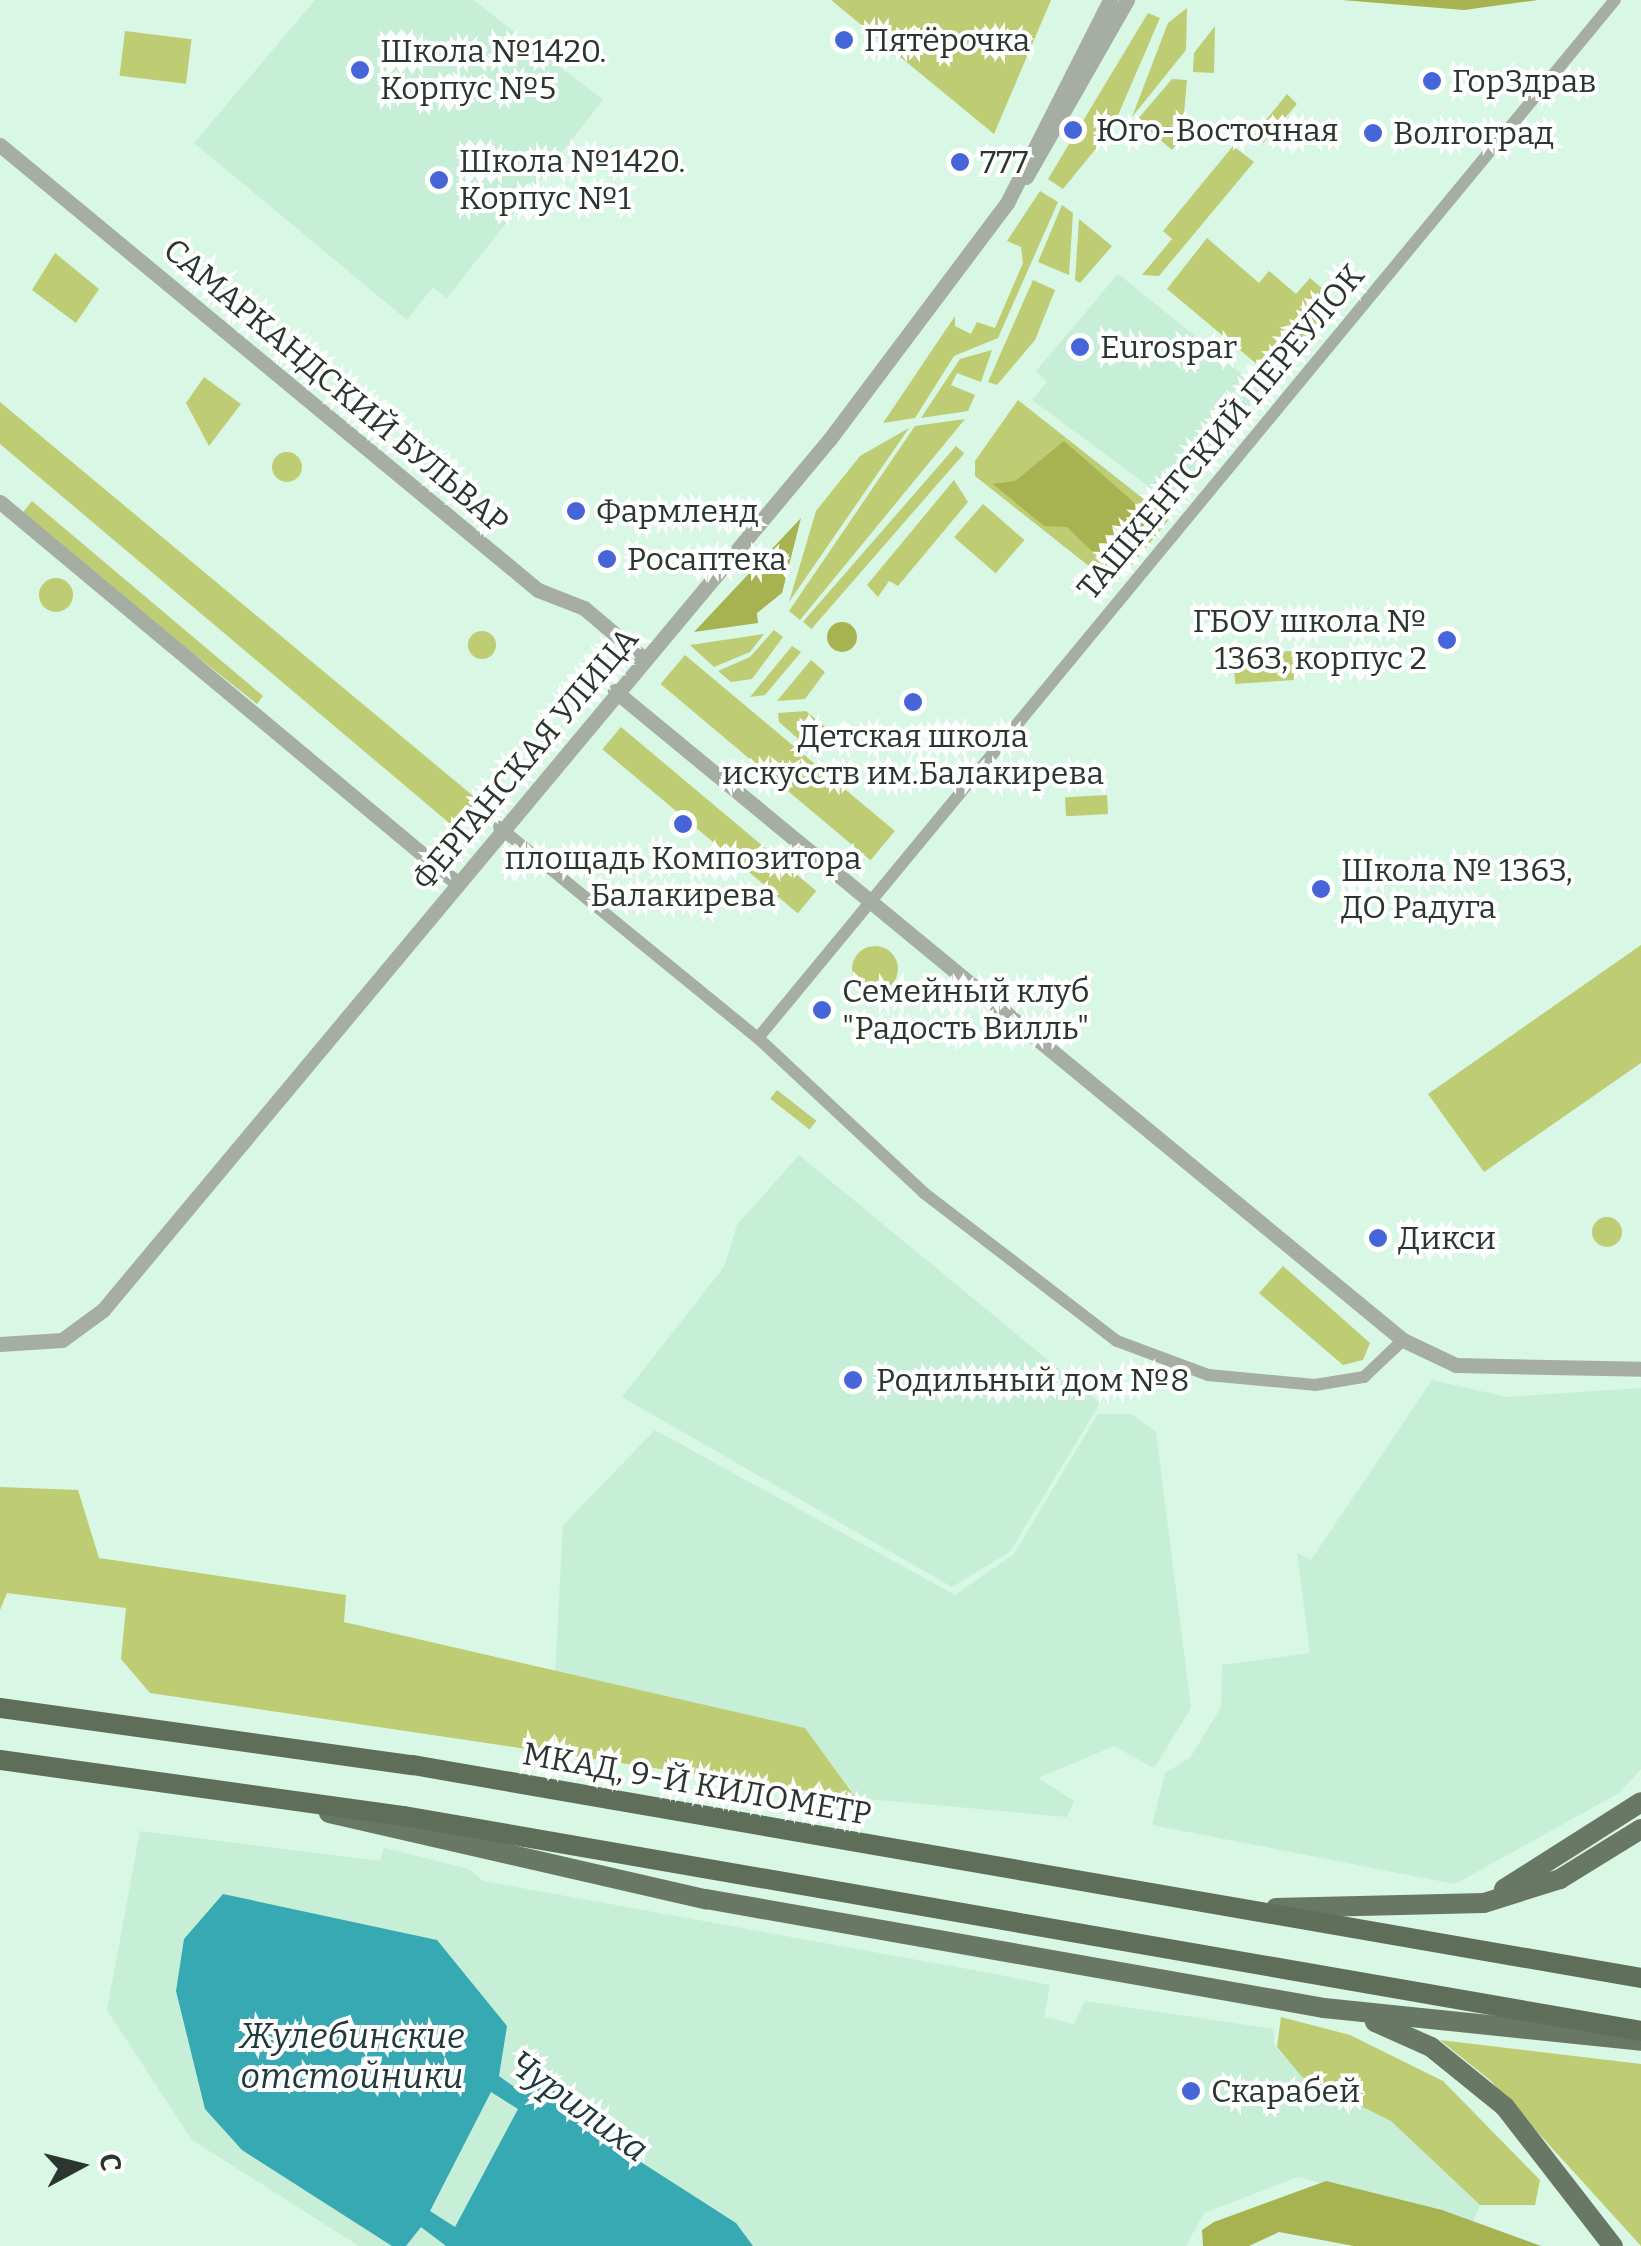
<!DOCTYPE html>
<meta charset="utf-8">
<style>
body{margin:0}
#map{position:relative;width:1641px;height:2246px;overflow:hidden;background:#d8f7e5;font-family:Bitter,serif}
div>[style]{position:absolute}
.built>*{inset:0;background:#c7eed7}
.green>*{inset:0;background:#becc74;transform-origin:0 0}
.round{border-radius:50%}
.forest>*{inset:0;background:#a6b350}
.water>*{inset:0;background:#36a9b2}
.minor>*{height:12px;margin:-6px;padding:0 6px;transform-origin:6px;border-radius:6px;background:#a6aea3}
.tertiary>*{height:15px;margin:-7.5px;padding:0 7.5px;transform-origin:7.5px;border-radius:7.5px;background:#a6aea3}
.primary>*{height:20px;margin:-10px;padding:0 10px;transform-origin:10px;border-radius:10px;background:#697864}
.trunk>*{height:20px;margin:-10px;padding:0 10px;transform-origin:10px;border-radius:10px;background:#5e6e59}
.dots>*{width:28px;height:28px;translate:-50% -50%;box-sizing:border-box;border:5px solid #fff;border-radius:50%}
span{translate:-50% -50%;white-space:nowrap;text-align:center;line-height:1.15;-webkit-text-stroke:8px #fff;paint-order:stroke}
.poi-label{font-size:32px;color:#2a362f}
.left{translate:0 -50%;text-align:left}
.right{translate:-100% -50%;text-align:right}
.street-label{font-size:32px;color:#2a362f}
.water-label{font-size:35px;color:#20393b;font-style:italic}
.north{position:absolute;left:30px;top:2116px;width:100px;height:100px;-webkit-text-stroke:8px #fff;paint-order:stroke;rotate:83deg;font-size:28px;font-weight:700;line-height:40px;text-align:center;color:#2a362f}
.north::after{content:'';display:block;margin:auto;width:35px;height:45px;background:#2a362f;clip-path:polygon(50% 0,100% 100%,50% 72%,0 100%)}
</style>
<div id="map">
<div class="built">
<div style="clip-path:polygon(315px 0,473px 0,603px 100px,447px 298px,433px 287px,407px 320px,194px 143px)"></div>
<div style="clip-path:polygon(1118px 274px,1262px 390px,1171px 503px,1032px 400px,1047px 382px,1036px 371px)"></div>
<div style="clip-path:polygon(799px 1155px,1100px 1403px,1010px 1552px,952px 1587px,622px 1397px,724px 1267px,737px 1225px)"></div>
<div style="clip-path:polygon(1432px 1380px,1507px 1397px,1641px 1388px,1641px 1769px,1619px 1793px,1455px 1884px,1152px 1825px,1165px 1773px,1190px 1758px,1221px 1707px,1222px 1665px,1310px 1653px,1297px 1553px,1311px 1560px)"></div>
<div style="clip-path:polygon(1098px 1414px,1131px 1414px,1156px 1432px,1191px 1708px,1154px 1768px,1114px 1746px,1038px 1778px,1074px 1801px,1067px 1817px,857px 1798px,805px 1728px,555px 1674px,563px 1525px,655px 1430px,955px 1595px,1014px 1554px)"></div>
<div style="clip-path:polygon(140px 1831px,380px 1861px,384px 1848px,469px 1869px,483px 1881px,995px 1974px,1050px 1985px,1044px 2017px,1074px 2024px,1085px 2001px,1274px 2029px,1274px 2045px,1302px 2077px,1391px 2121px,1480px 2205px,1473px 2222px,1298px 2177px,1204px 2213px,1186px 2246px,359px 2246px,192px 2140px,107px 2010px)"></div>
</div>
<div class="green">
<div style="clip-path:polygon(831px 0,1051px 0,994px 134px)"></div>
<div style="clip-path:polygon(1187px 8px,1186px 50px,1132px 117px,1168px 23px)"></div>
<div style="clip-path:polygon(1148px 13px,1160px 18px,1112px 129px,1063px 189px,1048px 179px)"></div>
<div style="clip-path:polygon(1215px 26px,1214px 73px,1193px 72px,1194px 53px)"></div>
<div style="left:125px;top:31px;width:67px;height:45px;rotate:7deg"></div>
<div style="clip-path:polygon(1172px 79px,1187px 80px,1182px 137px,1172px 150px,1137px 120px)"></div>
<div style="clip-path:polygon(1287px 94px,1297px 104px,1263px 143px,1253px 136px)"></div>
<div style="clip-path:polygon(1233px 146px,1254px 162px,1159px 276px,1142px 275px,1172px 239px,1163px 231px)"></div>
<div style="clip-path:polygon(1040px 191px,1058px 202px,998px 338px,954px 356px,915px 418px,883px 423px,955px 316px,955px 326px,971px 334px,977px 322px,995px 328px,1023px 263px,1021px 247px,1007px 241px)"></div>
<div style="clip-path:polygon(1062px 205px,1073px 213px,1069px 275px,1038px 262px)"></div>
<div style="clip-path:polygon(1079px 219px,1112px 246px,1080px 283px,1075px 280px)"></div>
<div style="clip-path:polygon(1207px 238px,1259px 283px,1269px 271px,1296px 294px,1310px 278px,1336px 300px,1271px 376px,1167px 289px)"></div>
<div style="clip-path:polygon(55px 253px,99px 289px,76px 323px,32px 290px)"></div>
<div style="clip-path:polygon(1033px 280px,1055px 290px,1035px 340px,997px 385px,988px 382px)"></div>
<div style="clip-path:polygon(992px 350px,981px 382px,957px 373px,951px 385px,975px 395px,968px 411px,921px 418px,960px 359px)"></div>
<div style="clip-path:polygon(204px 377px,241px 404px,209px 446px,186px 403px)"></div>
<div style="clip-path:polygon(1018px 400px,1169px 519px,1132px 565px,1113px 530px,1113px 569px,1104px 578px,975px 476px,975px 461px)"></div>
<div style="clip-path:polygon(0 402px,478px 800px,454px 827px,0 444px)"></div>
<div style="clip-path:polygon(965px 419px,800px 620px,789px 611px,915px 426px)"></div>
<div style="clip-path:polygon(909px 428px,789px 602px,816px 511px,860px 456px)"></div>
<div style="left:956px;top:446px;width:11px;height:233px;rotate:41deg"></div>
<div class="round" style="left:272px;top:452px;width:30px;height:30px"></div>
<div style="clip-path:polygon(954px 480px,968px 502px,898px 586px,889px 581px,878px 597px,867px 585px)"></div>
<div style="clip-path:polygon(32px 501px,263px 696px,257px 704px,20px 516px)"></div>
<div style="left:983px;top:504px;width:55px;height:44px;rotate:41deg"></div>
<div class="round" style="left:39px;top:578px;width:34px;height:34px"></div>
<div style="clip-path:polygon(774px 630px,783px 637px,752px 679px,731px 682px,718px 671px,750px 657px)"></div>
<div class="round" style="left:468px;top:631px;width:28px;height:28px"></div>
<div style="clip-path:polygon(764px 634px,750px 652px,714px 667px,690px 645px)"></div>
<div style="clip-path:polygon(792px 646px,801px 652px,765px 695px,750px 697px)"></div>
<div style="left:1292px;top:651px;width:29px;height:59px;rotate:86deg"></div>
<div style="left:685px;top:655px;width:274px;height:38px;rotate:40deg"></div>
<div style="clip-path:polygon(811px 660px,825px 672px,805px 699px,777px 701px)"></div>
<div style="clip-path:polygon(806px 711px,835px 735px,817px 755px,779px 722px,778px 713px)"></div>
<div style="left:621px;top:727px;width:255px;height:29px;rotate:40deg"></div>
<div style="left:1107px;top:795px;width:19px;height:42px;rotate:87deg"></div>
<div style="clip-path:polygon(1641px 945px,1641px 1063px,1484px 1172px,1428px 1094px)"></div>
<div class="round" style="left:852px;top:946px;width:46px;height:46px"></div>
<div style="left:777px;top:1090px;width:50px;height:11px;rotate:38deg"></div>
<div class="round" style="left:1592px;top:1217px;width:30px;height:30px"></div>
<div style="clip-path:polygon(1283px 1266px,1370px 1343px,1363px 1360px,1343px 1365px,1259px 1293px)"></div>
<div style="clip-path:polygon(0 1487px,78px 1490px,99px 1558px,346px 1595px,344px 1622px,805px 1728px,856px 1798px,150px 1693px,121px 1659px,126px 1608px,7px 1593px,0 1610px)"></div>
<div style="clip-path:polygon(1281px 2017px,1350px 2035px,1443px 2081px,1540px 2180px,1535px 2205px,1480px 2205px,1391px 2121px,1302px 2077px,1277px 2047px)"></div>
<div style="clip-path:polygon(1440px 2040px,1641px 2064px,1641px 2246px,1491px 2081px)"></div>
</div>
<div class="forest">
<div style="clip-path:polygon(1342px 0,1538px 0,1464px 10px)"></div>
<div style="clip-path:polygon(1064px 441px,1146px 513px,1152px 526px,1132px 547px,1100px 559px,1067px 527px,1044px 526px,993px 484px,1015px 481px)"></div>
<div style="clip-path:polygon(801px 518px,782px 593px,757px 613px,758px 623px,694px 632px)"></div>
<div class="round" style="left:827px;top:622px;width:30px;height:30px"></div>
<div style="clip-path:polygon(1326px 2181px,1442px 2210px,1541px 2246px,1354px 2246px,1279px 2232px,1249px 2246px,1203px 2246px,1202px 2230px,1214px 2222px)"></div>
</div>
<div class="water">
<div style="clip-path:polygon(evenodd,223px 1894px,437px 1940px,507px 2026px,499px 2076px,525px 2095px,550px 2080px,608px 2141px,736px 2223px,753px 2246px,446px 2246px,421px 2227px,406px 2246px,392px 2246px,242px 2150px,205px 2109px,176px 1991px,184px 1939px,223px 1894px,491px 2092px,518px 2109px,455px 2227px,430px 2211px,491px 2092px)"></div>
</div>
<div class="minor">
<div style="left:499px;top:827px;width:334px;rotate:39.2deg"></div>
<div style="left:758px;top:1038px;width:227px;rotate:43deg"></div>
<div style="left:924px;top:1193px;width:243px;rotate:37.5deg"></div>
<div style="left:1117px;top:1341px;width:97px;rotate:20.5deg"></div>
<div style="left:1208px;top:1375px;width:107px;rotate:5.3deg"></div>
<div style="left:1315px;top:1385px;width:50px;rotate:-9.3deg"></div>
<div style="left:1364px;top:1377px;width:54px;rotate:-43.5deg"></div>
<div style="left:758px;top:1038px;width:1346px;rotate:-50.46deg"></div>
</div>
<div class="tertiary">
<div style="left:0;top:145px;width:698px;rotate:39.6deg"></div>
<div style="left:538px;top:590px;width:49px;rotate:21.4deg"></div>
<div style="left:584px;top:608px;width:77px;rotate:40.3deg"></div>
<div style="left:1026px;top:177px;width:204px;rotate:-60.3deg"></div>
<div style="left:0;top:502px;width:595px;rotate:39.82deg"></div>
<div style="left:615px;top:691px;width:1021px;rotate:39.48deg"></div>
<div style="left:1403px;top:1340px;width:59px;rotate:25.3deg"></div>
<div style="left:1456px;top:1365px;width:185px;rotate:1.2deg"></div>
<div style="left:0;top:1344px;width:62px;rotate:-3.7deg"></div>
<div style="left:62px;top:1340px;width:51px;rotate:-36.2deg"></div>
<div style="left:103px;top:1310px;width:1133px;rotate:-50.16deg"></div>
<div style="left:829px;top:440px;width:296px;rotate:-53.1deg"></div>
<div style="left:1007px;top:203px;width:228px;rotate:-63.1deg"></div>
</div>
<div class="primary">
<div style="left:329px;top:1813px;width:387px;rotate:12.9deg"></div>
<div style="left:706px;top:1899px;width:628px;rotate:10deg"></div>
<div style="left:1324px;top:2008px;width:319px;rotate:5.9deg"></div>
<div style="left:1504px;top:1889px;width:162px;rotate:-32.4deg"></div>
<div style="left:1276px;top:1908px;width:208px;rotate:-1.4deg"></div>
<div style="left:1484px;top:1903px;width:80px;rotate:-17.5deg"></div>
<div style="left:1560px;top:1879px;width:95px;rotate:-31.7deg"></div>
<div style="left:1375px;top:2022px;width:61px;rotate:24.1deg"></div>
<div style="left:1431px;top:2047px;width:95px;rotate:39deg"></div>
<div style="left:1505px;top:2107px;width:176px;rotate:52.2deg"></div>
</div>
<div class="trunk">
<div style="left:0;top:1708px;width:417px;rotate:7.9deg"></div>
<div style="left:413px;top:1765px;width:1246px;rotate:9.84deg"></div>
<div style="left:0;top:1760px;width:408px;rotate:7.9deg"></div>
<div style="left:404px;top:1816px;width:1256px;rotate:9.86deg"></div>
</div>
<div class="dots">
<div style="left:844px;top:40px;background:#4665d8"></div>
<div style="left:360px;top:70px;background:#4665d8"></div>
<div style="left:1432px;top:81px;background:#4665d8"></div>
<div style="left:1073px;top:130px;background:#4665d8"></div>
<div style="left:1373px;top:133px;background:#4665d8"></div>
<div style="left:960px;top:162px;background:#4665d8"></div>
<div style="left:439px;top:180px;background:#4665d8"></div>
<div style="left:1080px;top:347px;background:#4665d8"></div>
<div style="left:576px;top:511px;background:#4665d8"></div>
<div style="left:607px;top:559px;background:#4665d8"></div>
<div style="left:1447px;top:640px;background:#4665d8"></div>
<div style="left:913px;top:702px;background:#4665d8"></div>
<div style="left:683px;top:824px;background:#4665d8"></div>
<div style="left:1321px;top:889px;background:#4665d8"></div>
<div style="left:822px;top:1010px;background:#4665d8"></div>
<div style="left:1378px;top:1238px;background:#4665d8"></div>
<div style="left:853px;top:1380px;background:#4665d8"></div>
<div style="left:1191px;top:2091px;background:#4665d8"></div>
</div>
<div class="poi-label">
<span class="left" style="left:864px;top:40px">Пятёрочка</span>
<span class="left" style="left:380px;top:70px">Школа №1420.<br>Корпус №5</span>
<span class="left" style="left:1452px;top:81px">ГорЗдрав</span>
<span class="left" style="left:1096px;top:130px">Юго-Восточная</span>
<span class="left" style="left:1393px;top:133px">Волгоград</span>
<span class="left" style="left:459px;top:180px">Школа №1420.<br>Корпус №1</span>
<span class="left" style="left:980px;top:162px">777</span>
<span class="left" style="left:1100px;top:347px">Eurospar</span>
<span class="left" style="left:596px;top:511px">Фармленд</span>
<span class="left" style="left:627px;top:559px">Росаптека</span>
<span class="right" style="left:1427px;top:640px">ГБОУ школа №<br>1363, корпус 2</span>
<span style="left:913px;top:755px">Детская школа<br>искусств им.Балакирева</span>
<span style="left:683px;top:877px">площадь Композитора<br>Балакирева</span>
<span class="left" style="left:1341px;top:889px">Школа № 1363,<br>ДО Радуга</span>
<span class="left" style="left:842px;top:1010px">Семейный клуб<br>"Радость Вилль"</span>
<span class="left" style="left:1398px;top:1238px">Дикси</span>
<span class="left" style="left:876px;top:1380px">Родильный дом №8</span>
<span class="left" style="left:1211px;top:2091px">Скарабей</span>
</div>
<div class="street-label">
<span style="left:336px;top:386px;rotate:40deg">САМАРКАНДСКИЙ БУЛЬВАР</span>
<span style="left:1221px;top:432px;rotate:-50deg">ТАШКЕНТСКИЙ ПЕРЕУЛОК</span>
<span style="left:525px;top:759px;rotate:-50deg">ФЕРГАНСКАЯ УЛИЦА</span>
<span style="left:697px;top:1784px;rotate:10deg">МКАД, 9-Й КИЛОМЕТР</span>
</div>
<div class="water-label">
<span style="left:352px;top:2056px">Жулебинские<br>отстойники</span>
<span style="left:579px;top:2106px;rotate:36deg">Чурилиха</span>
</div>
<div class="north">С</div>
</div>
